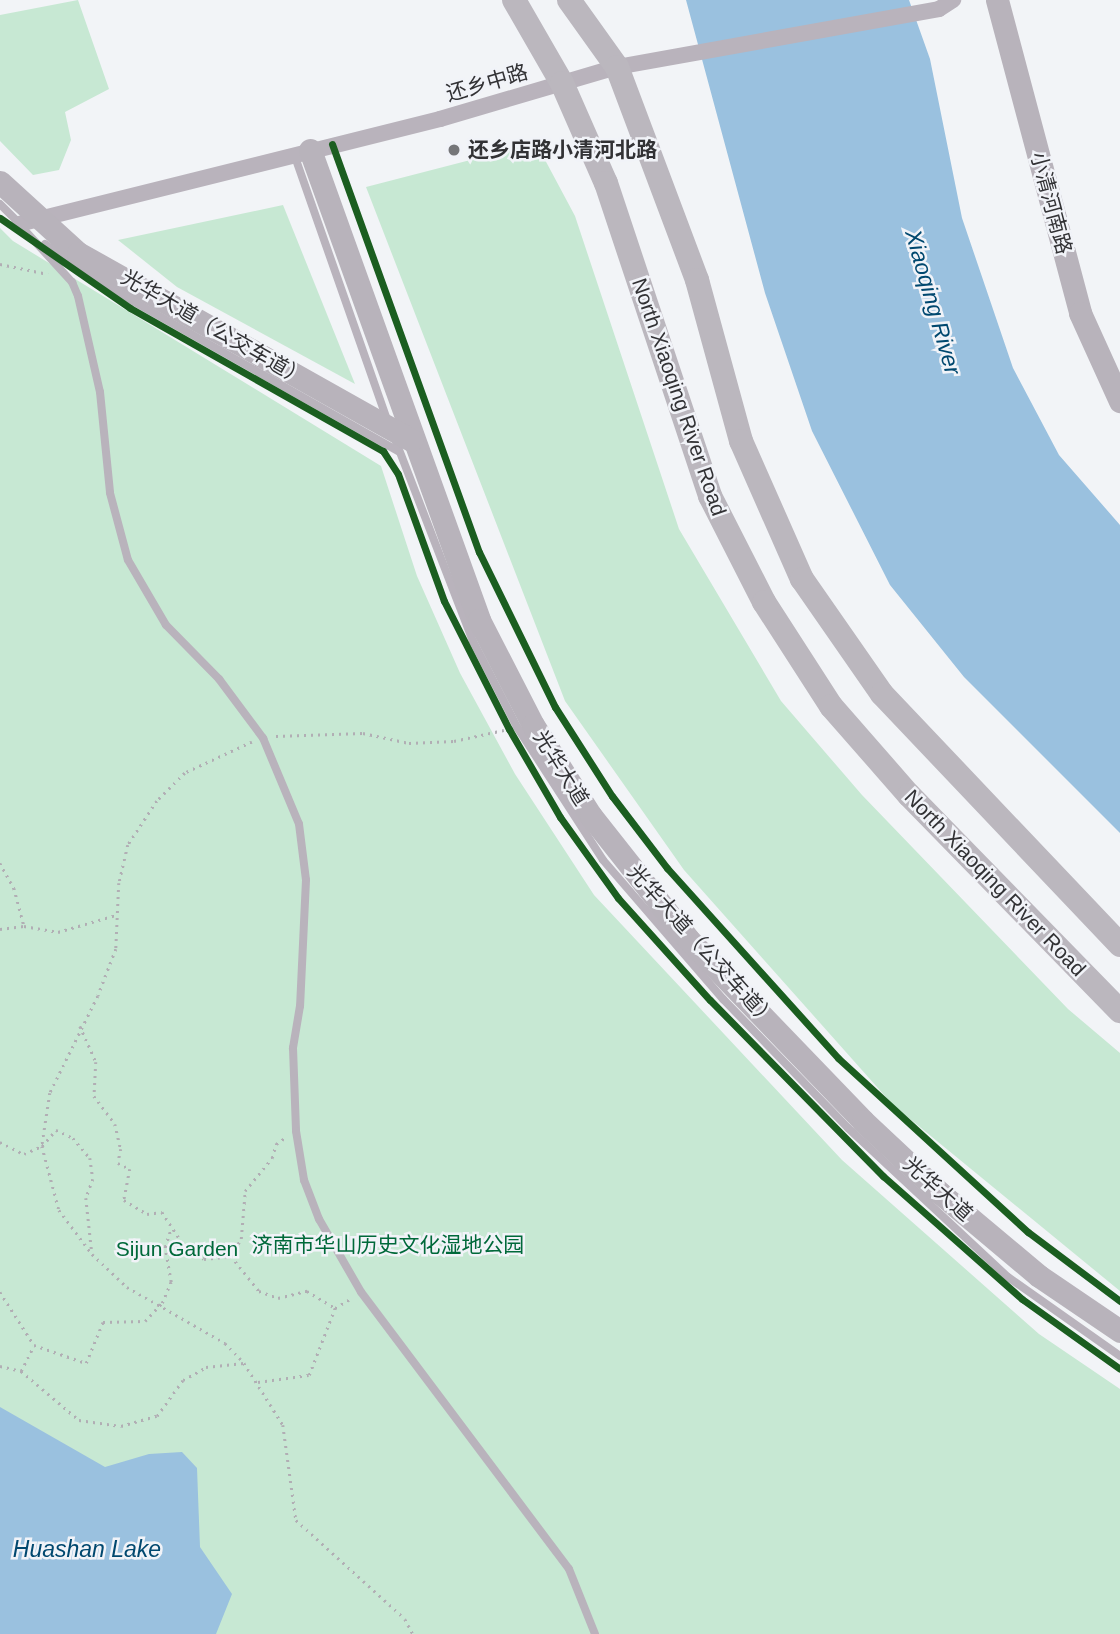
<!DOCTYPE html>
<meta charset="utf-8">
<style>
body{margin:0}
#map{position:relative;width:1120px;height:1634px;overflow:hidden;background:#f2f4f7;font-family:Arial,"Noto Sans SC",sans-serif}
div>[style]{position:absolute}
.green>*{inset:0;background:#c7e8d3}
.water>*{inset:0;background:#9ac1df}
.path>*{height:2.5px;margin-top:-1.25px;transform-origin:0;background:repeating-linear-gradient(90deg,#b1aeb4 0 2px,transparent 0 7px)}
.service>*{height:8px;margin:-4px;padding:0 4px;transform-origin:4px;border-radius:4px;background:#b9b3bc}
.minor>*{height:16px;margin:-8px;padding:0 8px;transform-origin:8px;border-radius:8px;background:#b9b3bc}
.secondary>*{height:23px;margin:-11.5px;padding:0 11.5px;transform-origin:11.5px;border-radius:11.5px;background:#b8b3bb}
.primary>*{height:24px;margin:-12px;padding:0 12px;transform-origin:12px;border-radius:12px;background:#bbb7be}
.cycleway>*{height:7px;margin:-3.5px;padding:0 3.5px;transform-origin:3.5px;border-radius:3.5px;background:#1b5e20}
.dots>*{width:19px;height:19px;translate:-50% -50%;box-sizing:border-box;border:4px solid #f1f3f8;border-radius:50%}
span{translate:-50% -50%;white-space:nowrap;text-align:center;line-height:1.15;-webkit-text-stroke:5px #f1f3f8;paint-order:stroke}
.street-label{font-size:21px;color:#323235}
.poi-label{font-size:21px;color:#323235;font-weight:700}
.left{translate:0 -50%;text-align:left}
.park-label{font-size:21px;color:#00693a}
.water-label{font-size:23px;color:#00486f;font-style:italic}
</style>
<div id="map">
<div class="green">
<div style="clip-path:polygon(78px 0,109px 89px,65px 112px,71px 140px,59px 170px,33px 175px,0 141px,0 15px)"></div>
<div style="clip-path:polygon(536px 143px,575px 216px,679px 529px,781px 701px,862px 795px,1068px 1009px,1120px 1053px,1120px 1291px,893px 1105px,684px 870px,565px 701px,366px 187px)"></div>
<div style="clip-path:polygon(283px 205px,355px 384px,177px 287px,118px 240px)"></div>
<div style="clip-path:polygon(0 228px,13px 241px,381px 466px,417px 576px,460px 673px,515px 774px,594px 895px,842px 1160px,1039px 1334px,1120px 1389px,1120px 1634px,0 1634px)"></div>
</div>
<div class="water">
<div style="clip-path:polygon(686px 0,909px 0,930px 59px,962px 218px,1013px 368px,1059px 455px,1120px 525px,1120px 833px,964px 677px,890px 585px,812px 431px,765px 293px)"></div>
<div style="clip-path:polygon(0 1407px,105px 1467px,149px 1454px,182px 1452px,197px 1468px,200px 1547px,232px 1594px,216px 1634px,0 1634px)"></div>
</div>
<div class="path">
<div style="left:0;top:264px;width:49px;rotate:11.8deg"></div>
<div style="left:276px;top:736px;width:87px;rotate:-2deg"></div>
<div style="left:363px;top:733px;width:47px;rotate:12.3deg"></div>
<div style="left:409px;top:743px;width:45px;rotate:-2.5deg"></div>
<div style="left:454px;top:741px;width:51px;rotate:-12.4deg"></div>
<div style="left:252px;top:742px;width:74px;rotate:155.2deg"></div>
<div style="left:185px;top:773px;width:40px;rotate:135deg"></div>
<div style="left:157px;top:801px;width:53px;rotate:123.4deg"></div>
<div style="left:128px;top:845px;width:39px;rotate:103deg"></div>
<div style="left:119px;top:883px;width:66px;rotate:92.6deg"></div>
<div style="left:116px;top:949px;width:50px;rotate:111deg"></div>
<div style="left:98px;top:996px;width:108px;rotate:116.3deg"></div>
<div style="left:50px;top:1093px;width:54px;rotate:98.6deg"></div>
<div style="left:42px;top:1146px;width:66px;rotate:75.1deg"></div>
<div style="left:59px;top:1210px;width:55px;rotate:53.1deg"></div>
<div style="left:92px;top:1254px;width:48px;rotate:43.3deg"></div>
<div style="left:127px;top:1287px;width:113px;rotate:29.7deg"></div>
<div style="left:225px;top:1343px;width:28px;rotate:46deg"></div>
<div style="left:244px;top:1363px;width:73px;rotate:57.8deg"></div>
<div style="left:283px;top:1425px;width:96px;rotate:82.2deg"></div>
<div style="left:296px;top:1520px;width:147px;rotate:42.2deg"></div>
<div style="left:405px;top:1619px;width:17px;rotate:62deg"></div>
<div style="left:0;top:863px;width:29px;rotate:61deg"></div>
<div style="left:14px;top:888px;width:38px;rotate:75deg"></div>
<div style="left:0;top:929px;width:24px;rotate:-7deg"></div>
<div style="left:24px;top:926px;width:35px;rotate:10deg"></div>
<div style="left:58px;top:932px;width:60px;rotate:-16.3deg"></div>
<div style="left:80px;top:1026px;width:39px;rotate:66deg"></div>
<div style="left:96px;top:1062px;width:34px;rotate:93deg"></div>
<div style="left:94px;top:1096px;width:35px;rotate:53deg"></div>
<div style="left:115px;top:1124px;width:26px;rotate:77deg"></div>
<div style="left:121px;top:1149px;width:14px;rotate:102deg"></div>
<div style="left:118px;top:1163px;width:13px;rotate:27deg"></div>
<div style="left:130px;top:1169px;width:32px;rotate:101deg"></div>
<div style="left:124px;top:1200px;width:27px;rotate:31deg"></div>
<div style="left:147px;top:1214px;width:15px;rotate:-8deg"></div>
<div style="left:162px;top:1212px;width:42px;rotate:56.7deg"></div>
<div style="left:185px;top:1247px;width:22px;rotate:32deg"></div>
<div style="left:204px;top:1259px;width:27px;rotate:-6deg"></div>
<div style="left:231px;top:1256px;width:20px;rotate:-60deg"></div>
<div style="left:241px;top:1239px;width:48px;rotate:-85.2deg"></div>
<div style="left:245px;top:1191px;width:43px;rotate:-50.7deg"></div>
<div style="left:272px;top:1158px;width:15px;rotate:-74deg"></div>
<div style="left:276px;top:1144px;width:11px;rotate:-34deg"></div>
<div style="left:0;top:1142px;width:27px;rotate:27deg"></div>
<div style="left:24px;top:1154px;width:20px;rotate:-24deg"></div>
<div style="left:42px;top:1146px;width:21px;rotate:-49deg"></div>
<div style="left:56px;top:1130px;width:19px;rotate:25deg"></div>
<div style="left:73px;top:1138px;width:26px;rotate:50deg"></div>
<div style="left:90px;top:1158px;width:21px;rotate:82deg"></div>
<div style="left:93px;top:1179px;width:20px;rotate:110deg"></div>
<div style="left:86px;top:1198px;width:55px;rotate:83.8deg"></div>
<div style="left:231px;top:1256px;width:45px;rotate:51.3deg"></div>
<div style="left:259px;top:1291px;width:20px;rotate:20deg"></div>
<div style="left:278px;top:1298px;width:30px;rotate:-14deg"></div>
<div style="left:307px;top:1291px;width:33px;rotate:31deg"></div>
<div style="left:0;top:1292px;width:63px;rotate:57.3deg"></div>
<div style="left:34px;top:1345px;width:55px;rotate:19.1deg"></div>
<div style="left:86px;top:1363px;width:44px;rotate:-67.5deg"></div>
<div style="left:103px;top:1322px;width:42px;rotate:-1.4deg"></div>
<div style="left:145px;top:1321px;width:25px;rotate:-47deg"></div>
<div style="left:162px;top:1303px;width:23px;rotate:-67deg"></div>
<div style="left:171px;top:1282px;width:36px;rotate:-100deg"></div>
<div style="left:165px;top:1247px;width:19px;rotate:-72deg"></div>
<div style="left:0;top:1366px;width:22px;rotate:13deg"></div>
<div style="left:21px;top:1371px;width:76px;rotate:40.2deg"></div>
<div style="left:79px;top:1420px;width:42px;rotate:8.1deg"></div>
<div style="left:121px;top:1426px;width:37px;rotate:-16deg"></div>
<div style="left:157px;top:1416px;width:44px;rotate:-54.2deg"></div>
<div style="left:183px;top:1380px;width:26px;rotate:-29deg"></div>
<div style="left:206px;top:1367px;width:38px;rotate:-6deg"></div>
<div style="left:21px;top:1371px;width:28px;rotate:-63deg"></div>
<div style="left:258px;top:1382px;width:51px;rotate:-7.8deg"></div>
<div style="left:309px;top:1375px;width:72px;rotate:-68.8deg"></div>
<div style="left:335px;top:1308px;width:17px;rotate:-31deg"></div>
</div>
<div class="service">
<div style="left:294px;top:154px;width:284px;rotate:70.7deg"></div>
<div style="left:0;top:204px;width:30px;rotate:45deg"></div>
<div style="left:19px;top:224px;width:79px;rotate:47.6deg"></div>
<div style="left:72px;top:282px;width:15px;rotate:67deg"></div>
<div style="left:78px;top:296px;width:98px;rotate:77.1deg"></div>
<div style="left:100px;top:392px;width:101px;rotate:84.3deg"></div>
<div style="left:110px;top:493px;width:69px;rotate:75deg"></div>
<div style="left:128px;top:560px;width:75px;rotate:59.7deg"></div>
<div style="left:166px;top:625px;width:76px;rotate:45.5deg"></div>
<div style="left:219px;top:679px;width:74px;rotate:53.3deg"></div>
<div style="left:263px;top:738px;width:93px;rotate:67.3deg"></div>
<div style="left:299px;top:824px;width:56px;rotate:82.9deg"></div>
<div style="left:306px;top:880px;width:126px;rotate:92.7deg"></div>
<div style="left:300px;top:1006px;width:43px;rotate:99.5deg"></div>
<div style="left:293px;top:1048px;width:83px;rotate:87.9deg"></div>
<div style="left:296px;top:1131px;width:50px;rotate:80.7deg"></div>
<div style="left:304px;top:1180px;width:42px;rotate:69deg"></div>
<div style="left:319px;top:1219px;width:84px;rotate:60.1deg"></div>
<div style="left:361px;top:1292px;width:346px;rotate:53.1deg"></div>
<div style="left:569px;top:1569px;width:70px;rotate:68.2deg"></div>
<div style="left:45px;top:244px;width:50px;rotate:36.9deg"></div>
<div style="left:85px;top:274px;width:360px;rotate:29.5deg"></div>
<div style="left:393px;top:434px;width:222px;rotate:68.9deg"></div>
<div style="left:473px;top:641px;width:97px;rotate:62.9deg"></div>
<div style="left:517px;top:727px;width:158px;rotate:57.1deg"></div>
<div style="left:603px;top:860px;width:184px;rotate:49.2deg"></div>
<div style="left:723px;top:999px;width:180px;rotate:45.9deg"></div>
<div style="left:848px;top:1128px;width:219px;rotate:43deg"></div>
<div style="left:1008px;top:1277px;width:137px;rotate:35.2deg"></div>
</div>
<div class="minor">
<div style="left:19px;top:224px;width:434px;rotate:-14deg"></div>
<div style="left:440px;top:119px;width:184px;rotate:-16.4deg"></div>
<div style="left:617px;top:67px;width:327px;rotate:-10.2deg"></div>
<div style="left:939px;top:9px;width:17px;rotate:-33deg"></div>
</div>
<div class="secondary">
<div style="left:997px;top:0;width:324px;rotate:75.1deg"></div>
<div style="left:1080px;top:313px;width:97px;rotate:65.6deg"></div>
<div style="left:310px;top:150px;width:499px;rotate:70.2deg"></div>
<div style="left:479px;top:620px;width:118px;rotate:62.8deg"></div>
<div style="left:533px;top:725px;width:108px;rotate:57.5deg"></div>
<div style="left:591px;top:816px;width:157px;rotate:51.7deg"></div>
<div style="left:688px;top:939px;width:252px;rotate:46.1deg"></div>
<div style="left:863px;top:1121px;width:105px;rotate:43.1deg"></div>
<div style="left:940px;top:1193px;width:129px;rotate:40deg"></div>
<div style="left:1039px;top:1276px;width:98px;rotate:34.2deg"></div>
<div style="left:0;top:182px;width:105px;rotate:42.3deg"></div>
<div style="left:78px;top:253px;width:382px;rotate:29.3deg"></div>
</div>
<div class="primary">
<div style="left:514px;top:0;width:96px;rotate:60deg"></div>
<div style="left:562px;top:83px;width:109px;rotate:66.3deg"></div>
<div style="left:606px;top:183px;width:330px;rotate:71.6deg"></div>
<div style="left:710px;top:496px;width:119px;rotate:63deg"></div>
<div style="left:764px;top:602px;width:124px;rotate:57.2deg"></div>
<div style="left:831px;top:706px;width:118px;rotate:48.8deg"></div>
<div style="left:909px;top:795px;width:302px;rotate:45.7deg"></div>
<div style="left:569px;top:0;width:82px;rotate:54.4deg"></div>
<div style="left:617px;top:67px;width:228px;rotate:69.4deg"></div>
<div style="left:697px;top:280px;width:167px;rotate:74.7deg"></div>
<div style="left:741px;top:441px;width:151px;rotate:66.2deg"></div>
<div style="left:802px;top:579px;width:140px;rotate:55.2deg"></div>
<div style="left:882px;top:694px;width:346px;rotate:46.5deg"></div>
</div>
<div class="cycleway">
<div style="left:332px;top:144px;width:434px;rotate:70.2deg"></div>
<div style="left:479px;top:552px;width:173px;rotate:63.9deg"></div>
<div style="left:555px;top:707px;width:106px;rotate:57.4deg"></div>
<div style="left:612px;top:796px;width:91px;rotate:52.6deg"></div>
<div style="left:667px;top:868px;width:256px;rotate:48deg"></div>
<div style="left:838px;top:1058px;width:258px;rotate:42.5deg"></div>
<div style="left:1028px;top:1232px;width:115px;rotate:36.9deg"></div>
<div style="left:0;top:218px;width:158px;rotate:34.7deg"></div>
<div style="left:130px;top:308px;width:291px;rotate:29.5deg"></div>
<div style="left:383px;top:451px;width:27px;rotate:57deg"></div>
<div style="left:398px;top:474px;width:135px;rotate:70.1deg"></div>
<div style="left:444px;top:601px;width:144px;rotate:63.1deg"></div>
<div style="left:509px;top:729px;width:102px;rotate:59.9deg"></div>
<div style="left:560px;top:817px;width:100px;rotate:54.4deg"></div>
<div style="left:618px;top:898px;width:137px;rotate:48deg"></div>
<div style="left:710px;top:1000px;width:247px;rotate:45.5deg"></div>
<div style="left:883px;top:1176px;width:186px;rotate:41.5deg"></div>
<div style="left:1022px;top:1299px;width:120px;rotate:35.5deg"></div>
</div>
<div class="dots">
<div style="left:454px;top:150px;background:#757679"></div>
</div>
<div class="street-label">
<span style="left:487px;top:83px;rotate:-16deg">还乡中路</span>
<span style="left:1051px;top:203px;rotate:75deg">小清河南路</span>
<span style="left:214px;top:328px;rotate:30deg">光华大道（公交车道）</span>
<span style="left:679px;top:397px;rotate:71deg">North Xiaoqing River Road</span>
<span style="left:561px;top:768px;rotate:58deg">光华大道</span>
<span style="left:995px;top:883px;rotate:46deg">North Xiaoqing River Road</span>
<span style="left:702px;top:946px;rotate:48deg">光华大道（公交车道）</span>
<span style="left:938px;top:1189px;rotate:42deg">光华大道</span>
</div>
<div class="poi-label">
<span class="left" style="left:468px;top:150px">还乡店路小清河北路</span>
</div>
<div class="park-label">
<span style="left:388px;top:1245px">济南市华山历史文化湿地公园</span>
<span style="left:177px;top:1249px">Sijun Garden</span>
</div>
<div class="water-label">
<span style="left:933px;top:302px;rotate:74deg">Xiaoqing River</span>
<span style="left:87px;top:1549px">Huashan Lake</span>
</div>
</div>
